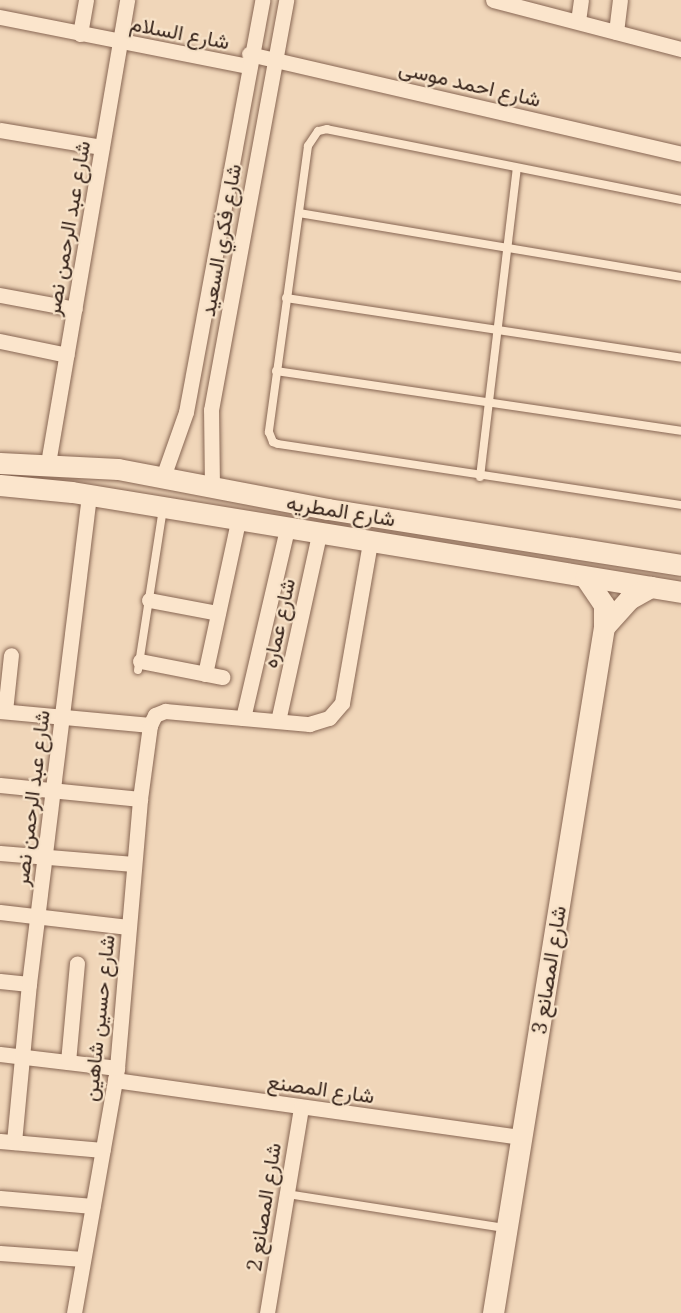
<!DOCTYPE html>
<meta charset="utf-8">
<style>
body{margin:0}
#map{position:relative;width:681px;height:1313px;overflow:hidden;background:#f0d6b9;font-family:"IBM Plex Serif",Vazirmatn,serif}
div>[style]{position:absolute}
.roads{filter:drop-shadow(0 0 2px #876653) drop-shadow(0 0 2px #876653)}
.lane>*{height:8px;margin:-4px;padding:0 4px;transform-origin:4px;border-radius:4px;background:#fbe5cc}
.street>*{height:15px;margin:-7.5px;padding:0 7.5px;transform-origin:7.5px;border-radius:7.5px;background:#fbe5cc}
.secondary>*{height:21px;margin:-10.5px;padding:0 10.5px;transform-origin:10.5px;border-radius:10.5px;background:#fbe5cc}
span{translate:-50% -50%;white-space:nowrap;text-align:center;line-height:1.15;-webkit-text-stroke:4.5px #f7e2c8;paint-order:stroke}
.street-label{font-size:21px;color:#352219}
</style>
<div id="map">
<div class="roads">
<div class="lane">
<div style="left:681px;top:200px;width:361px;rotate:-168.7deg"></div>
<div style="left:327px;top:129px;width:9px;rotate:167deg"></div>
<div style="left:318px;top:131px;width:18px;rotate:124deg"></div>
<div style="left:308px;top:146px;width:289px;rotate:97.8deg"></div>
<div style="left:269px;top:432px;width:11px;rotate:68deg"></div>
<div style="left:273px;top:442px;width:5px;rotate:22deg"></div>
<div style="left:278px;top:444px;width:408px;rotate:8.6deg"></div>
<div style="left:299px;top:213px;width:387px;rotate:9.5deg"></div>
<div style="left:286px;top:298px;width:400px;rotate:8.6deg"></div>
<div style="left:276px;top:371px;width:409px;rotate:8.4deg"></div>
<div style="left:480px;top:477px;width:311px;rotate:-83.2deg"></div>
<div style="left:138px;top:670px;width:163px;rotate:-81.2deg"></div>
<div style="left:287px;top:1194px;width:221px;rotate:8.9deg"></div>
</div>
<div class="street">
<div style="left:493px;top:0;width:194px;rotate:14.6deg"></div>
<div style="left:0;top:17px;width:252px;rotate:11.2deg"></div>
<div style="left:578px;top:21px;width:21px;rotate:-82deg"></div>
<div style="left:616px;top:32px;width:32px;rotate:-83deg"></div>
<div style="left:80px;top:34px;width:35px;rotate:-80deg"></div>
<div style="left:249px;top:54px;width:443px;rotate:13deg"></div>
<div style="left:0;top:130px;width:103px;rotate:9.5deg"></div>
<div style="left:0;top:295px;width:76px;rotate:10.6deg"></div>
<div style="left:0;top:341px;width:68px;rotate:11.8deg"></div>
<div style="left:48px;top:463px;width:470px;rotate:-80.3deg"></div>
<div style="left:163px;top:477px;width:69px;rotate:-70.5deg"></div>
<div style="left:186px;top:412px;width:419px;rotate:-79.5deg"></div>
<div style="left:212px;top:488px;width:78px;rotate:-90.7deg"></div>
<div style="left:211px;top:410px;width:417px;rotate:-79.6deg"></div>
<div style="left:149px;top:600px;width:70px;rotate:10.7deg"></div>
<div style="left:140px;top:661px;width:84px;rotate:11deg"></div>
<div style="left:205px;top:674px;width:156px;rotate:-77.8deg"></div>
<div style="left:0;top:711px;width:151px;rotate:5.3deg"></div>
<div style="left:5px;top:711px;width:56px;rotate:-83.9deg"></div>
<div style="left:243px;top:718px;width:194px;rotate:-76.9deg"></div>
<div style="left:278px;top:721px;width:191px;rotate:-77.6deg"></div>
<div style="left:0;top:785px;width:141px;rotate:5.7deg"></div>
<div style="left:0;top:853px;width:134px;rotate:4.7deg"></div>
<div style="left:0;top:912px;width:129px;rotate:6.7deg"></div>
<div style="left:0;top:981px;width:29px;rotate:6deg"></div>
<div style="left:0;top:1054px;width:118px;rotate:6.8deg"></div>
<div style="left:68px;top:1062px;width:99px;rotate:-84.8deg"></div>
<div style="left:115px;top:1080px;width:410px;rotate:8deg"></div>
<div style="left:0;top:1141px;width:103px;rotate:5deg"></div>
<div style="left:14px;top:1142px;width:159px;rotate:-84.6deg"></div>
<div style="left:29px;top:984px;width:493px;rotate:-83deg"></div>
<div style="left:0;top:1198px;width:93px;rotate:4.9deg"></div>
<div style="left:0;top:1253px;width:83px;rotate:4.1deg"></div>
<div style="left:74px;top:1313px;width:249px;rotate:-80deg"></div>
<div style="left:117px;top:1068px;width:270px;rotate:-85.1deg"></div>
<div style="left:140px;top:799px;width:75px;rotate:-82.3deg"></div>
<div style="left:150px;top:725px;width:11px;rotate:-63deg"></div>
<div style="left:155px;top:715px;width:11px;rotate:-22deg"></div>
<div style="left:165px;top:711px;width:145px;rotate:5.2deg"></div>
<div style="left:309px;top:724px;width:21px;rotate:-17deg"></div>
<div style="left:329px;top:718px;width:20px;rotate:-49deg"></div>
<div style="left:342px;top:703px;width:163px;rotate:-80.1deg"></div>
<div style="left:267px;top:1313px;width:209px;rotate:-80.6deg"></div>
</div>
<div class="secondary">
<div style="left:0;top:463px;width:118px;rotate:2.9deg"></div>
<div style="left:118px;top:469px;width:214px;rotate:10.8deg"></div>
<div style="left:328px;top:509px;width:357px;rotate:9deg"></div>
<div style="left:0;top:485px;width:72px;rotate:5.6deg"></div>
<div style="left:72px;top:492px;width:617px;rotate:9.32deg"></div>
<div style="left:604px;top:627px;width:38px;rotate:-48deg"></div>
<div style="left:629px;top:599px;width:25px;rotate:-29deg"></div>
<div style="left:493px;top:1313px;width:695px;rotate:-80.81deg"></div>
<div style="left:604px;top:627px;width:22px;rotate:-90deg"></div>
<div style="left:604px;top:605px;width:34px;rotate:-124deg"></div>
</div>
</div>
<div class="street-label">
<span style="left:180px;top:32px;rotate:11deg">شارع السلام</span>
<span style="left:470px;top:83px;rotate:13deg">شارع احمد موسى</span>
<span style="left:67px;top:228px;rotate:-80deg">شارع عبد الرحمن نصر</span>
<span style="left:220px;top:240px;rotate:-80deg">شارع فكري السعيد</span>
<span style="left:341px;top:510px;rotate:9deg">شارع المطريه</span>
<span style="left:278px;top:623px;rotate:-78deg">شارع عماره</span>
<span style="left:31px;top:798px;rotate:-83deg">شارع عبد الرحمن نصر</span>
<span style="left:548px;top:970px;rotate:-81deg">شارع المصانع 3</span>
<span style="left:98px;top:1018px;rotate:-84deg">شارع حسين شاهين</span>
<span style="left:321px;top:1088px;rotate:8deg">شارع المصنع</span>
<span style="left:263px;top:1207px;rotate:-81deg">شارع المصانع 2</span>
</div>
</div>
